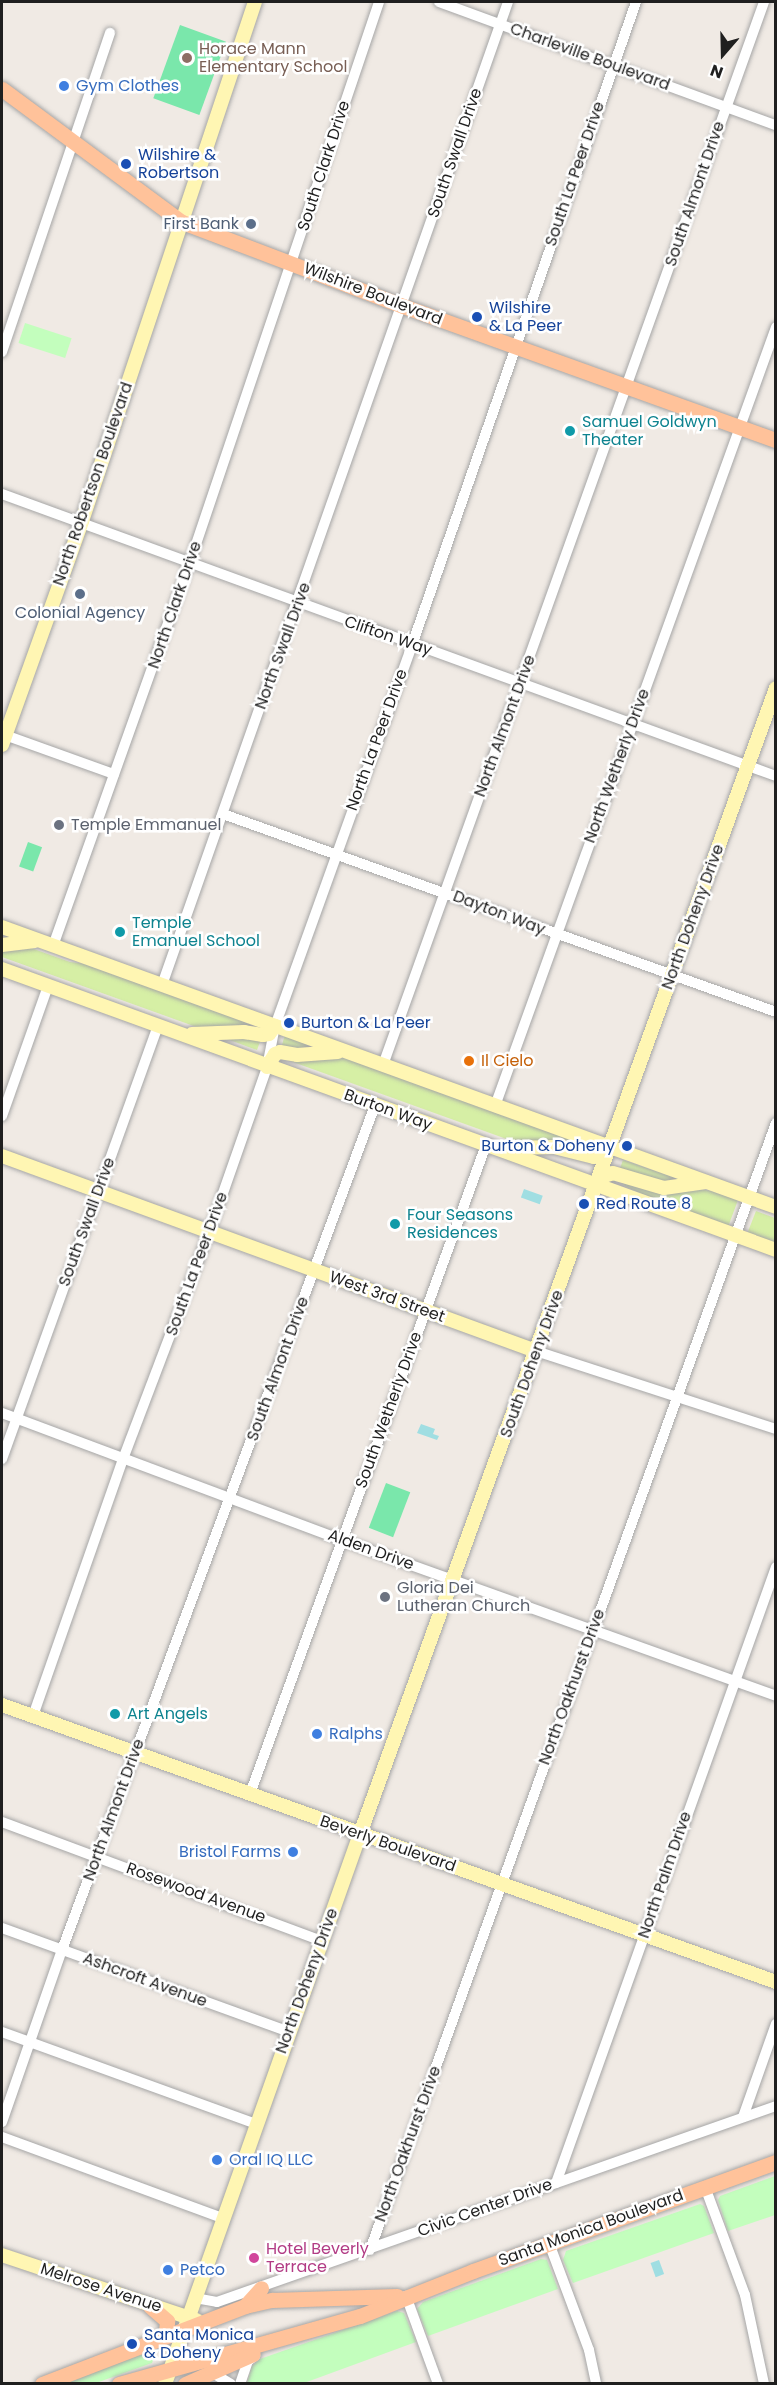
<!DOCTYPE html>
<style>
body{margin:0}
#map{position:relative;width:777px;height:2385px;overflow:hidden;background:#f0eae4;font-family:Poppins,sans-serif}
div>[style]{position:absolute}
.grass>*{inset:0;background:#d6efa5}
.park>*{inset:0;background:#c3febd;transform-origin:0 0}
.pitch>*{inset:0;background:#7ae7ab;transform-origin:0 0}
.water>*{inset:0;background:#a0dee2;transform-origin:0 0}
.roads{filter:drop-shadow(0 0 2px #a6a6a6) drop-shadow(0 0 2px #a6a6a6)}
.street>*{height:10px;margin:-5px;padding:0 5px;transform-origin:5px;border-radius:5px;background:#fff}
.secondary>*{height:14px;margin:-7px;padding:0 7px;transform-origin:7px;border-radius:7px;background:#fff6b3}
.primary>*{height:15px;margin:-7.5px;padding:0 7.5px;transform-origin:7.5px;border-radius:7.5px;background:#ffc29a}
.dots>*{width:16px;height:16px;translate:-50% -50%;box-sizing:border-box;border:3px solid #fff;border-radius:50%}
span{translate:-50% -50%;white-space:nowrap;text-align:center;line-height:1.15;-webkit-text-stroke:5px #fff;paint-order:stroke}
.education-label{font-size:16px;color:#785e54}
.left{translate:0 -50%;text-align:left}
.street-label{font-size:16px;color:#1f1f1f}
.shop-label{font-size:16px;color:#366cbe}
.right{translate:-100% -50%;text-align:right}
.transit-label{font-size:16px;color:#164399}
.service-label{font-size:16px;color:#4e5e75}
.culture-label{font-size:16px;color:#0d838f}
.worship-label{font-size:16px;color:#5b616d}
.food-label{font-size:16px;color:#c56008}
.hotel-label{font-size:16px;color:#b23c85}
.frame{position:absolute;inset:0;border:3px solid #1f1f1f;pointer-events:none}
.north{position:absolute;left:693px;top:24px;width:60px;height:60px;-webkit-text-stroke:4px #fff;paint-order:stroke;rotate:200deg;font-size:16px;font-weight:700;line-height:24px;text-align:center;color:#1f1f1f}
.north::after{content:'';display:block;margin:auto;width:21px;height:27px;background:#1f1f1f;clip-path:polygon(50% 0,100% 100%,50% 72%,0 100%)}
</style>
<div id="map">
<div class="grass">
<div style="clip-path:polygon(2px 948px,31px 948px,70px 962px,88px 964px,265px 1028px,202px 1029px,2px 957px)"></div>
<div style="clip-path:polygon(285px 1035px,321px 1048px,281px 1048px)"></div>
<div style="clip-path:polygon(227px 1039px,261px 1039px,257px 1050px)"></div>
<div style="clip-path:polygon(279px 1057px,344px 1057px,580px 1142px,590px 1150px,523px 1145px)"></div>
<div style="clip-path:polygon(623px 1160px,682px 1180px,666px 1185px,619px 1171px)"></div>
<div style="clip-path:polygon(616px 1178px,712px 1191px,738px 1200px,728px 1227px,660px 1202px,627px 1187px)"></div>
<div style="clip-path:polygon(756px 1211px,775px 1218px,775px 1245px,747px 1234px)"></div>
</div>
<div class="park">
<div style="left:25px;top:323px;width:49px;height:21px;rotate:18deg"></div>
<div style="clip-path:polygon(775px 2176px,775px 2215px,728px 2231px,718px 2200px,720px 2196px)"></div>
<div style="clip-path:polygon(700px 2204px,704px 2206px,714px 2233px,573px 2283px,563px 2260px,566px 2251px)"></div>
<div style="clip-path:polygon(541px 2259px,547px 2260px,558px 2289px,428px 2336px,417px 2309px,423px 2302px)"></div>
<div style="clip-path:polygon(397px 2311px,404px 2313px,416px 2342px,304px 2383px,247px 2383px,252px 2366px,260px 2359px)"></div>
<div style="clip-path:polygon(151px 2351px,155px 2355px,152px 2363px,96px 2383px,63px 2384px)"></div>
</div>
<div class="pitch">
<div style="left:180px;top:25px;width:49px;height:78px;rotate:20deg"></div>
<div style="left:28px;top:842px;width:15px;height:26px;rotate:20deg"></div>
<div style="left:386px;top:1483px;width:26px;height:48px;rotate:21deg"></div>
</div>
<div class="water">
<div style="left:524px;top:1189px;width:20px;height:9px;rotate:20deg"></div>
<div style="clip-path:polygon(421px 1424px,435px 1429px,433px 1434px,439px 1436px,437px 1440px,417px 1433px)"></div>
<div style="left:659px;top:2260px;width:15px;height:9px;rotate:70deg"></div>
</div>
<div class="roads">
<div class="street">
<div style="left:439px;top:2px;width:359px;rotate:20.1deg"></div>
<div style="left:2px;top:352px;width:337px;rotate:-71.3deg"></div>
<div style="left:2px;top:494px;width:824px;rotate:20.02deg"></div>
<div style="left:2px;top:734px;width:119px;rotate:19.7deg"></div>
<div style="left:223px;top:814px;width:587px;rotate:19.7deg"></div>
<div style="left:53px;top:946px;width:408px;rotate:-70.4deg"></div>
<div style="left:190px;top:562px;width:591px;rotate:-71.35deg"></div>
<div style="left:162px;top:985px;width:1042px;rotate:-70.61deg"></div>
<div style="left:383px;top:1065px;width:1129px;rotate:-70.28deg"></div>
<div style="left:495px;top:1106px;width:828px;rotate:-70.16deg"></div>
<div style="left:2px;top:1116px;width:138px;rotate:-70.5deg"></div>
<div style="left:536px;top:1351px;width:252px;rotate:18deg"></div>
<div style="left:2px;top:1413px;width:362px;rotate:20.5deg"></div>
<div style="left:341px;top:1540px;width:462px;rotate:19.7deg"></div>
<div style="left:2px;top:1459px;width:460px;rotate:-70.2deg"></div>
<div style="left:33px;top:1716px;width:272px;rotate:-70.7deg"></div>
<div style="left:123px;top:1459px;width:242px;rotate:-69.2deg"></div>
<div style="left:209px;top:1233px;width:176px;rotate:-70.7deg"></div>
<div style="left:267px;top:1067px;width:42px;rotate:-79deg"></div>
<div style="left:275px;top:1026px;width:405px;rotate:-70.2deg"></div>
<div style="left:412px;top:645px;width:681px;rotate:-70.79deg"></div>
<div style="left:250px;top:1794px;width:691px;rotate:-70.02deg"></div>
<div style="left:2px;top:1822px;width:341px;rotate:20.4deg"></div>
<div style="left:2px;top:1928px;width:305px;rotate:19.9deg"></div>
<div style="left:2px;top:2032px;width:270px;rotate:19.9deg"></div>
<div style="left:743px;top:2117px;width:99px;rotate:-70.5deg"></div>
<div style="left:2px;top:2122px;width:182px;rotate:-70.8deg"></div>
<div style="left:62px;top:1950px;width:901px;rotate:-69.67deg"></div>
<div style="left:2px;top:2137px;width:234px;rotate:20.2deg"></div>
<div style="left:556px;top:2183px;width:654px;rotate:-70.35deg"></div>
<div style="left:705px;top:2187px;width:115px;rotate:69.7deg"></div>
<div style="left:745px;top:2295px;width:91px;rotate:77.9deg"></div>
<div style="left:549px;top:2243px;width:114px;rotate:69.5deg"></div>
<div style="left:589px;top:2350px;width:35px;rotate:78deg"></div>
<div style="left:370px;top:2250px;width:1198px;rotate:-70.19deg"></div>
<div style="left:406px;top:2296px;width:94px;rotate:70deg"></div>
<div style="left:195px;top:2298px;width:22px;rotate:10deg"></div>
<div style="left:217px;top:2302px;width:592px;rotate:-19.32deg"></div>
<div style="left:211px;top:2372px;width:23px;rotate:31deg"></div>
<div style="left:240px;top:2384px;width:24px;rotate:-71deg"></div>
<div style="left:248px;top:2361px;width:9px;rotate:-36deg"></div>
</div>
<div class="secondary">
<div style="left:2px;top:745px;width:238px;rotate:-70.3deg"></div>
<div style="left:82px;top:521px;width:547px;rotate:-71.57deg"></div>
<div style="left:2px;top:927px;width:823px;rotate:19.89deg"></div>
<div style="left:2px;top:945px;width:33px;rotate:-7deg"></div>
<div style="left:2px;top:969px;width:823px;rotate:19.95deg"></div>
<div style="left:192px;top:1034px;width:52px;rotate:-2.2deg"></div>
<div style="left:244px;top:1032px;width:19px;rotate:9deg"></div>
<div style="left:263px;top:1035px;width:6px;rotate:-9deg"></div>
<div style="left:269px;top:1034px;width:10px;rotate:-53deg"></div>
<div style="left:267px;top:1067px;width:15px;rotate:-58deg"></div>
<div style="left:275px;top:1054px;width:5px;rotate:-22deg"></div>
<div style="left:280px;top:1052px;width:17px;rotate:10deg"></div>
<div style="left:297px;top:1055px;width:41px;rotate:-4.2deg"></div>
<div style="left:507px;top:1148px;width:47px;rotate:-1.2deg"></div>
<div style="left:554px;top:1147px;width:41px;rotate:14deg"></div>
<div style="left:594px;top:1157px;width:9px;rotate:-13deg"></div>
<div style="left:603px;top:1155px;width:11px;rotate:-45deg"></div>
<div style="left:2px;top:1156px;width:568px;rotate:20.06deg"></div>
<div style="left:597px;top:1184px;width:11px;rotate:-49deg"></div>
<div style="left:604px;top:1176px;width:9px;rotate:-18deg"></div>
<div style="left:613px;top:1173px;width:53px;rotate:16.4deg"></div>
<div style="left:664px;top:1188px;width:42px;rotate:-8.1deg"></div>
<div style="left:2px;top:1705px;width:822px;rotate:19.69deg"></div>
<div style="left:2px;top:2255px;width:205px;rotate:18.5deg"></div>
<div style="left:165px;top:2384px;width:584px;rotate:-70.48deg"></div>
<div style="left:360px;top:1834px;width:1219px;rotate:-70.05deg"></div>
</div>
<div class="primary">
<div style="left:2px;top:89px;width:224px;rotate:36.5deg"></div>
<div style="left:182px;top:222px;width:236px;rotate:20.8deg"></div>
<div style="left:403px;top:306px;width:396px;rotate:19.8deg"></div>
<div style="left:150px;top:2306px;width:23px;rotate:41deg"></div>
<div style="left:167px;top:2321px;width:11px;rotate:95deg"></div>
<div style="left:166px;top:2332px;width:11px;rotate:135deg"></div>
<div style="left:245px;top:2306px;width:24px;rotate:-48deg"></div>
<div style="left:42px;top:2384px;width:217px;rotate:-21deg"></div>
<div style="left:245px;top:2306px;width:28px;rotate:-13deg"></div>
<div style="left:272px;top:2300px;width:125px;rotate:-1.8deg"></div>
<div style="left:119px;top:2384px;width:250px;rotate:-15.8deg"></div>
<div style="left:360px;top:2316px;width:122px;rotate:-21.7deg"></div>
<div style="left:473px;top:2271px;width:322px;rotate:-19.8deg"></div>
<div style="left:185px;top:2384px;width:74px;rotate:-23.8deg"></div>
</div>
</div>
<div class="dots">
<div style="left:187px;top:58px;background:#8d6e63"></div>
<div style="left:64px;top:86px;background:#3f7fe0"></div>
<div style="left:126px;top:164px;background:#1a4fb4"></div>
<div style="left:251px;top:224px;background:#5c6f8a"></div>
<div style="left:477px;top:317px;background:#1a4fb4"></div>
<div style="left:570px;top:431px;background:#0f9aa8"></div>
<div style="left:80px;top:594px;background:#5c6f8a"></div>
<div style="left:59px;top:825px;background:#6b7280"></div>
<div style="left:120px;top:932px;background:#0f9aa8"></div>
<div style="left:289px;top:1023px;background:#1a4fb4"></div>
<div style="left:469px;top:1061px;background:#e8710a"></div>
<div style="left:627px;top:1146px;background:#1a4fb4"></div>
<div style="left:584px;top:1204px;background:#1a4fb4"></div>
<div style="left:395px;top:1224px;background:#0f9aa8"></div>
<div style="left:385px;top:1597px;background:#6b7280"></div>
<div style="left:115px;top:1714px;background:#0f9aa8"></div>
<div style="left:317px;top:1734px;background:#3f7fe0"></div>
<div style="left:293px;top:1852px;background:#3f7fe0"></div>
<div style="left:217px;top:2160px;background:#3f7fe0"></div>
<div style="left:254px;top:2258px;background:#d1479c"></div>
<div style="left:168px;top:2270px;background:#3f7fe0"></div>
<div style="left:132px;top:2344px;background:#1a4fb4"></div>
</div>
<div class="education-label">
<span class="left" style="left:199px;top:58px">Horace Mann<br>Elementary School</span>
</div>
<div class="street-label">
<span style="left:590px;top:57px;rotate:20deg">Charleville Boulevard</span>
<span style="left:455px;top:153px;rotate:-71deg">South Swall Drive</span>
<span style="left:324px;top:166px;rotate:-72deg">South Clark Drive</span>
<span style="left:575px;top:174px;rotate:-71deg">South La Peer Drive</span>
<span style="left:695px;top:194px;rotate:-71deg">South Almont Drive</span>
<span style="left:373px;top:294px;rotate:21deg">Wilshire Boulevard</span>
<span style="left:93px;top:484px;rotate:-71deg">North Robertson Boulevard</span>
<span style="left:175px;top:605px;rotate:-71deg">North Clark Drive</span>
<span style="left:388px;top:636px;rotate:19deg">Clifton Way</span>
<span style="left:283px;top:646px;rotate:-70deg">North Swall Drive</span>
<span style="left:505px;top:726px;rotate:-70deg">North Almont Drive</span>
<span style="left:377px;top:740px;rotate:-70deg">North La Peer Drive</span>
<span style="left:617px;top:766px;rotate:-70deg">North Wetherly Drive</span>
<span style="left:499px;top:913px;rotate:21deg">Dayton Way</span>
<span style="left:693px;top:917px;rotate:-70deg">North Doheny Drive</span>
<span style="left:388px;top:1110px;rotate:20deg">Burton Way</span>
<span style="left:87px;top:1222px;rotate:-70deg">South Swall Drive</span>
<span style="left:197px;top:1264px;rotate:-70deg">South La Peer Drive</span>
<span style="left:387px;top:1297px;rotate:20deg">West 3rd Street</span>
<span style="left:532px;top:1364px;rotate:-70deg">South Doheny Drive</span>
<span style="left:278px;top:1369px;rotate:-70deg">South Almont Drive</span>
<span style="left:389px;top:1410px;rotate:-70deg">South Wetherly Drive</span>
<span style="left:371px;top:1550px;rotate:20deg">Alden Drive</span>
<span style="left:572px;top:1687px;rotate:-70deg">North Oakhurst Drive</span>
<span style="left:114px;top:1810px;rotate:-70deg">North Almont Drive</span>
<span style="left:388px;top:1844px;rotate:19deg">Beverly Boulevard</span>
<span style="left:665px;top:1875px;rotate:-71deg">North Palm Drive</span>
<span style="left:196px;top:1893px;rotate:20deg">Rosewood Avenue</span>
<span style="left:145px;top:1980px;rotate:20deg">Ashcroft Avenue</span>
<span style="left:307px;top:1981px;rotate:-70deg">North Doheny Drive</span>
<span style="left:408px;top:2144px;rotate:-70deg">North Oakhurst Drive</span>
<span style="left:485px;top:2208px;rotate:-20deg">Civic Center Drive</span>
<span style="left:591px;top:2228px;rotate:-20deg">Santa Monica Boulevard</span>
<span style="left:101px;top:2288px;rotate:18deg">Melrose Avenue</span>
</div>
<div class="shop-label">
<span class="left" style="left:76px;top:86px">Gym Clothes</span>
<span class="left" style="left:329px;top:1734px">Ralphs</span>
<span class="right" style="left:281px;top:1852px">Bristol Farms</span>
<span class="left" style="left:229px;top:2160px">Oral IQ LLC</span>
<span class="left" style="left:180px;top:2270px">Petco</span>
</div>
<div class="transit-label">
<span class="left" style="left:138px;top:164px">Wilshire &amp;<br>Robertson</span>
<span class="left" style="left:489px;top:317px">Wilshire<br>&amp; La Peer</span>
<span class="left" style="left:301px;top:1023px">Burton &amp; La Peer</span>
<span class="right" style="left:615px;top:1146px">Burton &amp; Doheny</span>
<span class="left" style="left:596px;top:1204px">Red Route 8</span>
<span class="left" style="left:144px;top:2344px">Santa Monica<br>&amp; Doheny</span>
</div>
<div class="service-label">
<span class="right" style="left:239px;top:224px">First Bank</span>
<span style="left:80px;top:613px">Colonial Agency</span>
</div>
<div class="culture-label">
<span class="left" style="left:582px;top:431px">Samuel Goldwyn<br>Theater</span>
<span class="left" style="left:132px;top:932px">Temple<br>Emanuel School</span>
<span class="left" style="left:407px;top:1224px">Four Seasons<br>Residences</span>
<span class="left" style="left:127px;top:1714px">Art Angels</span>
</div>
<div class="worship-label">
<span class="left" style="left:71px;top:825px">Temple Emmanuel</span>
<span class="left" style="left:397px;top:1597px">Gloria Dei<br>Lutheran Church</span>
</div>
<div class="food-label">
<span class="left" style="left:481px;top:1061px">Il Cielo</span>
</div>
<div class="hotel-label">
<span class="left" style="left:266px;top:2258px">Hotel Beverly<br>Terrace</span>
</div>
<div class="frame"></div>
<div class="north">N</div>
</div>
